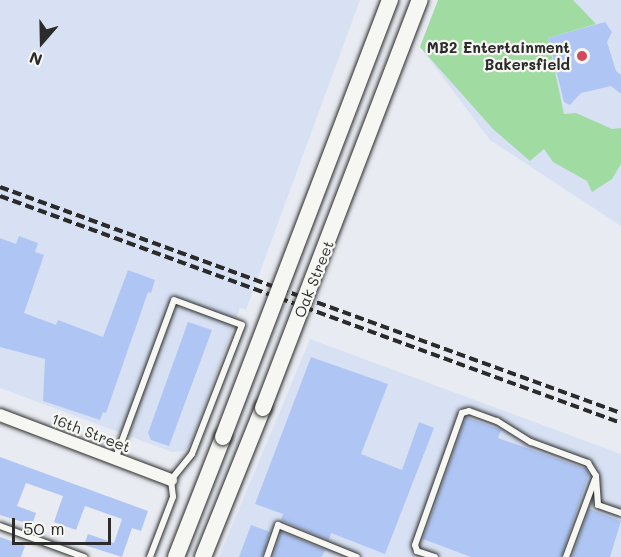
<!DOCTYPE html>
<style>
body{margin:0}
#map{position:relative;width:621px;height:557px;overflow:hidden;background:#e8ecf2;font-family:Mali,sans-serif}
div>[style]{position:absolute}
.built>*{inset:0;background:#d7e1f3}
.green>*{inset:0;background:#a0dba2}
.building>*{inset:0;background:#afc6f4}
.roads{filter:drop-shadow(0 0 2px #2b2b2b) drop-shadow(0 0 2px #2b2b2b)}
.service>*{height:6px;margin:-3px;padding:0 3px;transform-origin:3px;border-radius:3px;background:#f6f6f2}
.minor>*{height:12px;margin:-6px;padding:0 6px;transform-origin:6px;border-radius:6px;background:#f6f6f2}
.secondary>*{height:16px;margin:-8px;padding:0 8px;transform-origin:8px;border-radius:8px;background:#f6f6f2}
.rail>*{height:4px;margin-top:-2px;transform-origin:0;background:repeating-linear-gradient(90deg,#2b2b2b 0 9px,transparent 0 13.5px)}
.bridges{filter:drop-shadow(0 0 2px #2b2b2b) drop-shadow(0 0 2px #2b2b2b)}
.secondary-bridge>*{height:16px;margin:-8px;padding:0 8px;transform-origin:8px;border-radius:8px;background:#f6f6f2}
.dots>*{width:16px;height:16px;translate:-50% -50%;box-sizing:border-box;border:3px solid #f6f6f2;border-radius:50%}
span{translate:-50% -50%;white-space:nowrap;text-align:center;line-height:1.15;-webkit-text-stroke:4.5px #f6f6f2;paint-order:stroke}
.poi-label{font-size:15px;color:#2b2b2b;font-weight:700}
.right{translate:-100% -50%;text-align:right}
.street-label{font-size:15px;color:#2b2b2b}
.north{position:absolute;left:12px;top:12px;width:60px;height:60px;-webkit-text-stroke:4px #f6f6f2;paint-order:stroke;rotate:200deg;font-size:16px;font-weight:700;line-height:24px;text-align:center;color:#2b2b2b}
.north::after{content:'';display:block;margin:auto;width:21px;height:27px;background:#2b2b2b;clip-path:polygon(50% 0,100% 100%,50% 72%,0 100%)}
.scale{position:absolute;left:12px;top:518px;width:99px;height:27px;box-sizing:border-box;border:3px solid #2b2b2b;border-top:0;padding-left:8px;font-size:18px;line-height:21px;white-space:nowrap;color:#2b2b2b;-webkit-text-stroke:4px #f6f6f2;paint-order:stroke}
</style>
<div id="map">
<div class="built">
<div style="clip-path:polygon(0 0,360px 0,246px 310px,240px 308px,191px 444px,184px 451px,172px 452px,0 388px)"></div>
<div style="clip-path:polygon(438px 0,621px 0,621px 226px,490px 140px,420px 47px)"></div>
<div style="clip-path:polygon(310px 339px,621px 454px,621px 557px,219px 557px)"></div>
</div>
<div class="green">
<div style="clip-path:polygon(438px 0,573px 0,596px 24px,548px 38px,564px 114px,576px 113px,612px 129px,621px 128px,621px 164px,612px 179px,592px 192px,587px 181px,553px 162px,544px 149px,530px 161px,493px 129px,420px 47px)"></div>
</div>
<div class="building">
<div style="clip-path:polygon(605px 22px,612px 32px,607px 42px,616px 71px,621px 75px,621px 94px,611px 86px,581px 93px,570px 105px,564px 102px,548px 38px)"></div>
<div style="clip-path:polygon(19px 236px,38px 243px,35px 252px,44px 255px,24px 313px,56px 325px,58px 320px,103px 337px,128px 270px,155px 280px,151px 293px,148px 292px,106px 413px,103px 412px,100px 420px,43px 401px,45px 359px,0 347px,0 238px,16px 244px)"></div>
<div style="clip-path:polygon(188px 322px,212px 330px,169px 446px,151px 440px,148px 433px)"></div>
<div style="clip-path:polygon(311px 357px,388px 384px,361px 454px,402px 470px,419px 422px,434px 428px,385px 554px,331px 533px,329px 540px,281px 520px,283px 514px,255px 504px)"></div>
<div style="clip-path:polygon(466px 417px,501px 430px,498px 438px,586px 469px,589px 474px,561px 557px,471px 557px,423px 539px)"></div>
<div style="clip-path:polygon(0 457px,148px 511px,141px 531px,132px 528px,122px 557px,84px 545px,88px 534px,114px 543px,122px 519px,85px 506px,76px 530px,54px 522px,63px 496px,26px 483px,17px 506px,36px 513px,32px 525px,0 515px)"></div>
<div style="clip-path:polygon(589px 509px,621px 521px,610px 557px,572px 557px)"></div>
<div style="clip-path:polygon(251px 525px,270px 532px,262px 557px,239px 557px)"></div>
<div style="clip-path:polygon(281px 532px,325px 550px,322px 557px,273px 557px)"></div>
<div style="clip-path:polygon(0 537px,25px 546px,21px 557px,0 557px)"></div>
</div>
<div class="roads">
<div class="service">
<div style="left:116px;top:457px;width:167px;rotate:-69.7deg"></div>
<div style="left:174px;top:300px;width:72px;rotate:20.2deg"></div>
<div style="left:242px;top:325px;width:138px;rotate:111.2deg"></div>
<div style="left:192px;top:454px;width:33px;rotate:129deg"></div>
<div style="left:171px;top:480px;width:17px;rotate:83deg"></div>
<div style="left:173px;top:497px;width:64px;rotate:111deg"></div>
<div style="left:0;top:526px;width:90px;rotate:20.3deg"></div>
<div style="left:267px;top:557px;width:34px;rotate:-71deg"></div>
<div style="left:278px;top:525px;width:85px;rotate:22.1deg"></div>
<div style="left:435px;top:557px;width:19px;rotate:-162deg"></div>
<div style="left:417px;top:551px;width:6px;rotate:-108deg"></div>
<div style="left:415px;top:545px;width:140px;rotate:-70.4deg"></div>
<div style="left:462px;top:413px;width:7px;rotate:-16deg"></div>
<div style="left:469px;top:411px;width:30px;rotate:20deg"></div>
<div style="left:497px;top:421px;width:40px;rotate:32deg"></div>
<div style="left:531px;top:442px;width:61px;rotate:20.2deg"></div>
<div style="left:588px;top:463px;width:15px;rotate:58deg"></div>
<div style="left:596px;top:476px;width:29px;rotate:86deg"></div>
<div style="left:598px;top:505px;width:24px;rotate:19deg"></div>
<div style="left:566px;top:557px;width:83px;rotate:-69.6deg"></div>
</div>
<div class="minor">
<div style="left:0;top:415px;width:183px;rotate:20.8deg"></div>
</div>
<div class="secondary">
<div style="left:176px;top:557px;width:129px;rotate:-68.6deg"></div>
<div style="left:203px;top:557px;width:161px;rotate:-68.1deg"></div>
</div>
</div>
<div class="rail">
<div style="left:0;top:187px;width:661px;rotate:20deg"></div>
<div style="left:0;top:196px;width:661px;rotate:20.08deg"></div>
</div>
<div class="bridges">
<div class="secondary-bridge">
<div style="left:263px;top:408px;width:437px;rotate:-69deg"></div>
<div style="left:223px;top:437px;width:468px;rotate:-69.1deg"></div>
</div>
</div>
<div class="dots">
<div style="left:582px;top:56px;background:#d1495b"></div>
</div>
<div class="poi-label">
<span class="right" style="left:570px;top:56px">MB2 Entertainment<br>Bakersfield</span>
</div>
<div class="street-label">
<span style="left:314px;top:279px;rotate:-68deg">Oak Street</span>
<span style="left:91px;top:433px;rotate:21deg">16th Street</span>
</div>
<div class="north">N</div>
<div class="scale">50 m</div>
</div>
